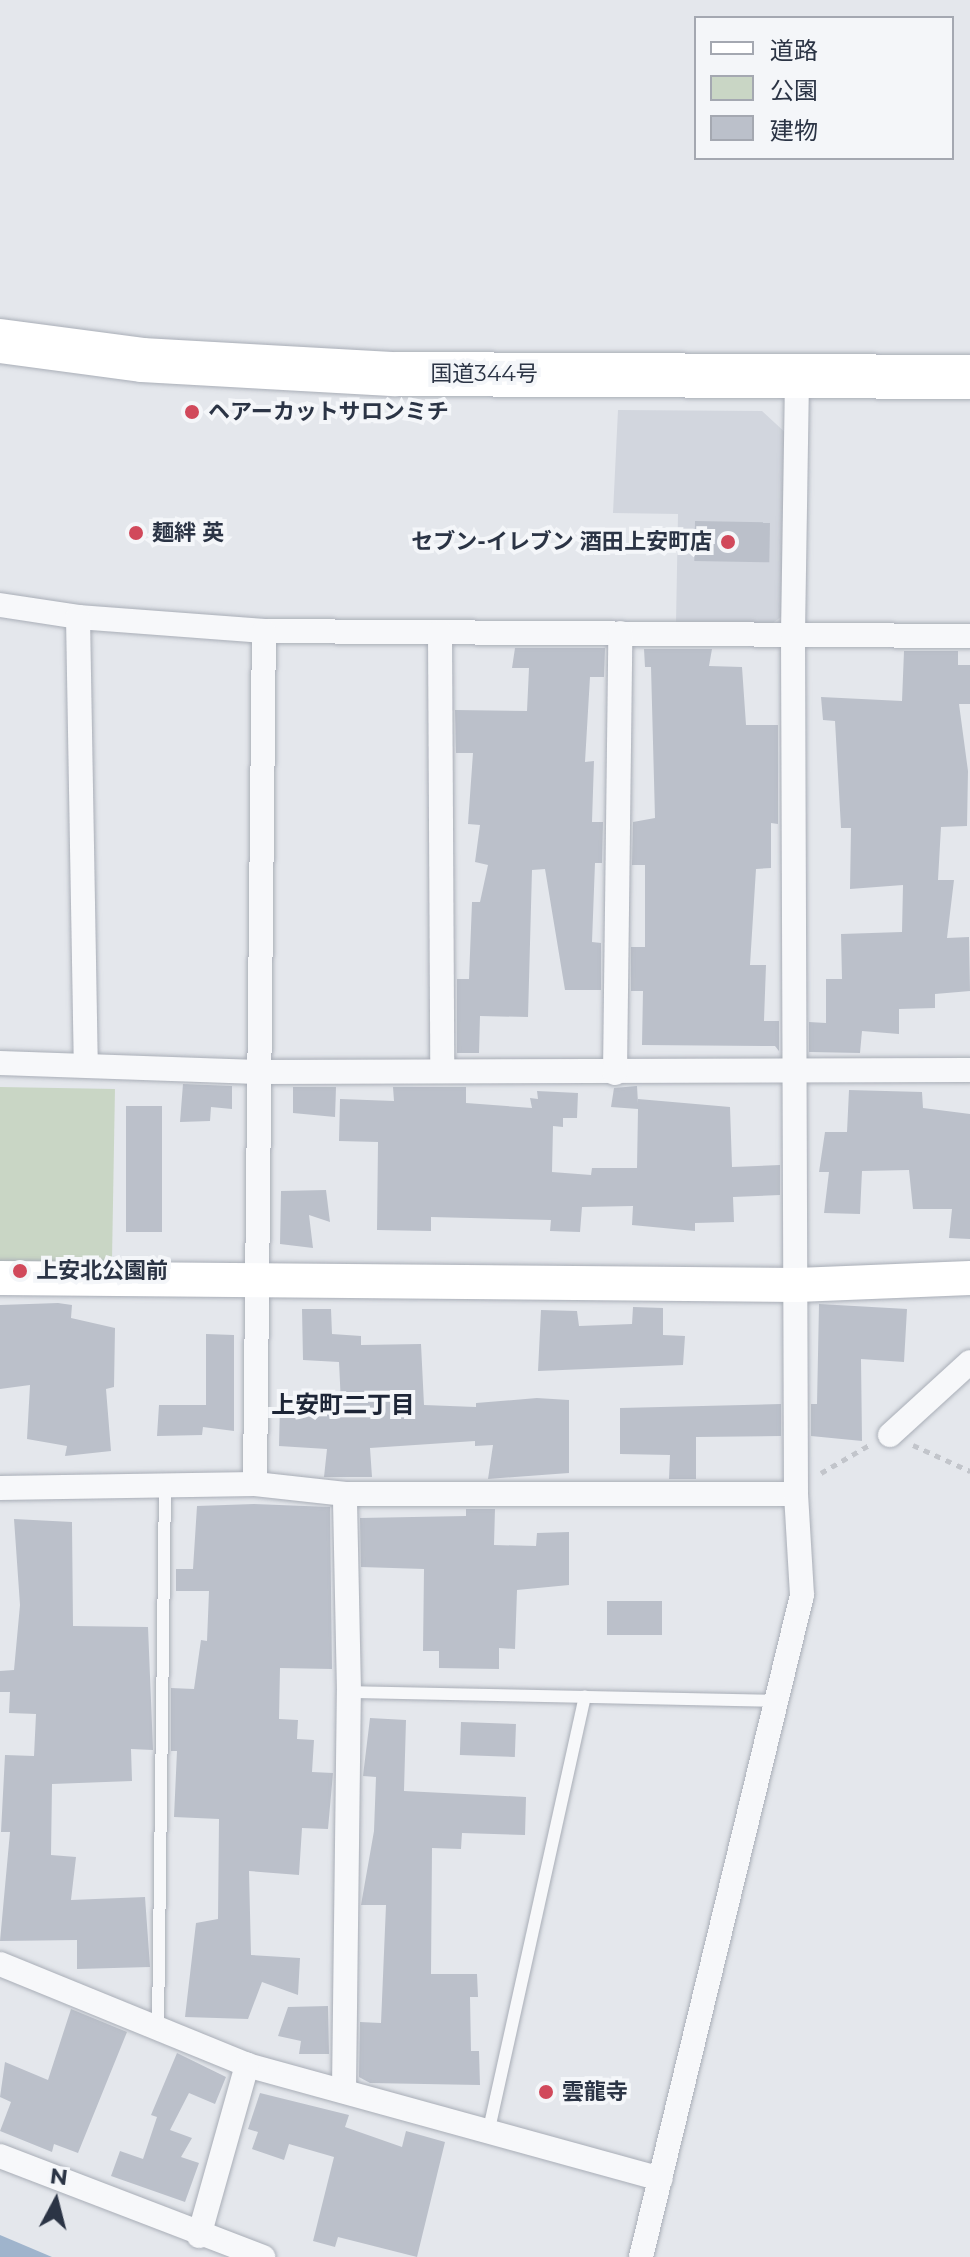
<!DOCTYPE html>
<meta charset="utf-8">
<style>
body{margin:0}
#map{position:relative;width:970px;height:2257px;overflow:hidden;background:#e4e7ec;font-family:Montserrat,"Noto Sans JP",sans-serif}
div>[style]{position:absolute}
.built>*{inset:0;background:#d2d6de}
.green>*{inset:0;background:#c9d6c5;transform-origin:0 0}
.water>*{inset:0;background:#9fb4cc}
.building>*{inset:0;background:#bbc0ca;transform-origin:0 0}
.path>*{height:5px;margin-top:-2.5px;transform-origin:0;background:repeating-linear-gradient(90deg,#c2c5cb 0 6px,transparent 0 12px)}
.roads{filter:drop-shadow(0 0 2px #a9aeb7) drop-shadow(0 0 2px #a9aeb7)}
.lane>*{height:12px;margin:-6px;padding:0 6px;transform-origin:6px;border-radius:6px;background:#f7f8fa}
.street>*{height:24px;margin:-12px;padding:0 12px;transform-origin:12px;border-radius:12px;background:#f7f8fa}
.secondary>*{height:34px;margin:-17px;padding:0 17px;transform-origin:17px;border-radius:17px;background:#fff}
.highway>*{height:44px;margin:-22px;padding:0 22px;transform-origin:22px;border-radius:22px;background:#fff}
.dots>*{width:22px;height:22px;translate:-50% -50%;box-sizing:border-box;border:4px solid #f4f6f9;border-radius:50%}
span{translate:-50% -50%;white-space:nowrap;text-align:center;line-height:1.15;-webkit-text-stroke:8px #f4f6f9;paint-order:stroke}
.street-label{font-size:22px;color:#2b3445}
.poi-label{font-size:22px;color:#2b3445;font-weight:700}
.left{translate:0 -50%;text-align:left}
.right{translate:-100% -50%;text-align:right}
.neighbourhood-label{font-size:24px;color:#1d2536;font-weight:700}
.legend{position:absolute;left:694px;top:16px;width:260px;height:144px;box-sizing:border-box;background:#f4f6f9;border:2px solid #a4a8b1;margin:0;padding:10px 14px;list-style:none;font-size:24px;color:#2b3445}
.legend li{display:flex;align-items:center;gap:16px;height:40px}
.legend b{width:40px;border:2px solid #a4a8b1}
.north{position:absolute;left:16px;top:2161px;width:80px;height:80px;-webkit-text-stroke:6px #f4f6f9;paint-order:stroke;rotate:7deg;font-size:22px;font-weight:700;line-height:32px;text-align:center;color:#2b3445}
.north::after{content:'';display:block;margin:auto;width:28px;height:36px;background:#2b3445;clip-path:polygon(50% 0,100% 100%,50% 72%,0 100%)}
</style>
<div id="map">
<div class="built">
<div style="clip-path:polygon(618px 410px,762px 411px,788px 435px,785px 614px,770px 625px,676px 623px,678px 514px,613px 513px)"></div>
</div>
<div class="green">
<div style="left:0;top:1087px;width:115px;height:175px;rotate:1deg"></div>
</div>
<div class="water">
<div style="clip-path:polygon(0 2235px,52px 2257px,0 2257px)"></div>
</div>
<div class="building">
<div style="left:695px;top:521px;width:75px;height:40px;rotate:1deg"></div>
<div style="clip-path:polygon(515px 648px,605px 648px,604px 677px,590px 677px,585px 762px,594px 761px,592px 822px,603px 822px,602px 863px,595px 863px,592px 942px,601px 943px,601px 990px,565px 990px,545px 869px,532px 870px,528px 1017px,480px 1016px,479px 1053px,457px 1053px,457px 979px,469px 979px,472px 902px,480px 902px,488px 865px,475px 862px,480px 825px,468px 824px,473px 753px,456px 753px,455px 710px,527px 711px,529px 668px,512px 668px)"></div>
<div style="clip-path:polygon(644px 649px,712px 649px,709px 666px,742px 667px,746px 725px,778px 725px,778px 824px,771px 823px,771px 868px,756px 869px,750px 965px,766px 965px,764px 1021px,779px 1021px,779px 1051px,775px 1046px,642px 1045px,643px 991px,631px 991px,631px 947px,645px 947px,645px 865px,632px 865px,633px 822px,655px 818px,651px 667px,645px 667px)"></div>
<div style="clip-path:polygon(904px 651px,958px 651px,958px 665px,970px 665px,970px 704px,959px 704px,968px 771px,967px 826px,941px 827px,938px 880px,954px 880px,947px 938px,969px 937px,970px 991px,935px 994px,935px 1008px,899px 1009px,899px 1034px,862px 1031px,860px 1053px,809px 1052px,809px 1022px,826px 1023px,826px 979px,842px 979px,841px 934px,902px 932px,903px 885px,850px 889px,851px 828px,841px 828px,835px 721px,823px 720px,821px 697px,902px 701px)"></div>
<div style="clip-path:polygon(183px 1084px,232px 1086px,232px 1109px,211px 1107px,210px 1121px,180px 1122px)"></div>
<div style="clip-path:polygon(637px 1086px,638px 1103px,638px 1099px,730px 1107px,732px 1167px,780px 1165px,780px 1195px,733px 1197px,734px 1222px,695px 1223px,695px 1231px,632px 1225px,633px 1206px,582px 1207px,580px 1232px,550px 1231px,551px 1220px,431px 1217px,431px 1231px,377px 1230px,378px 1142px,339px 1141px,340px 1099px,394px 1101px,393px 1087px,466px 1087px,466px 1103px,532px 1108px,530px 1098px,538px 1099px,537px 1091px,578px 1093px,577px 1118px,563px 1118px,563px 1127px,553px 1126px,552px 1172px,591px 1175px,592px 1168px,637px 1168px,638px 1109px,611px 1107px,614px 1088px)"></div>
<div style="clip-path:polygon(293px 1087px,336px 1087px,335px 1117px,293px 1113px)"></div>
<div style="clip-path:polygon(849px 1090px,922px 1092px,923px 1108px,970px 1114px,970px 1239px,949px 1238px,952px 1209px,913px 1209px,909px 1170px,862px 1171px,860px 1214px,824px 1213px,829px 1172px,819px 1172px,825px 1132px,847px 1132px)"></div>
<div style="left:126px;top:1106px;width:36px;height:126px"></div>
<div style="clip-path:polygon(326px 1190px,330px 1222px,309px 1215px,313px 1248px,280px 1244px,281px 1191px)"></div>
<div style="clip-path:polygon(58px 1303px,72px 1305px,71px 1318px,115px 1328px,114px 1387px,106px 1389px,111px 1451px,65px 1456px,67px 1446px,27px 1439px,30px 1385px,0 1389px,0 1305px)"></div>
<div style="clip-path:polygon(819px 1304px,907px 1309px,904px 1362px,861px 1359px,862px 1441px,811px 1436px,811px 1404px,817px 1404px)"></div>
<div style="clip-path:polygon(633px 1307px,663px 1308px,663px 1335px,685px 1336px,683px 1365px,538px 1371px,541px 1310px,577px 1311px,579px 1326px,632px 1324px)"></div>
<div style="clip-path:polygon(302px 1309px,331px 1309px,332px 1334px,361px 1336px,361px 1345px,421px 1344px,424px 1405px,476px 1407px,476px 1403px,537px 1398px,569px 1400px,569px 1473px,488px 1479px,493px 1445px,475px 1446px,475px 1441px,370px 1448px,372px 1477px,324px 1477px,327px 1449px,279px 1446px,280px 1404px,341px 1404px,339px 1362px,303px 1360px)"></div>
<div style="clip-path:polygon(206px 1334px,234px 1335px,234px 1431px,203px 1427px,202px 1435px,157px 1436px,159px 1405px,206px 1405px)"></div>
<div style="clip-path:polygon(781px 1404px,781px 1436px,696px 1437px,696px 1479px,669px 1479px,670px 1455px,620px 1454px,620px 1408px)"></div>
<div style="clip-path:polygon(254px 1504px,330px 1507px,332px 1669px,280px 1668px,279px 1719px,298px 1720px,297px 1739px,314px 1740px,312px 1772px,333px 1773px,328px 1829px,302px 1828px,299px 1875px,249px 1871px,251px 1955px,300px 1958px,298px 1995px,262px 1982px,248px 2019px,185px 2017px,196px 1923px,218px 1919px,219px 1819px,174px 1817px,177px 1751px,171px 1751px,171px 1688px,194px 1689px,201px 1640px,207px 1641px,209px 1591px,176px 1591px,176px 1569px,193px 1569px,197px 1506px)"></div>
<div style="clip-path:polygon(466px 1509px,495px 1509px,494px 1545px,536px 1546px,537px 1533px,569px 1532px,569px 1585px,517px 1590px,515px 1649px,499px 1648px,499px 1669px,439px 1668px,439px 1651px,423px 1651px,424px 1569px,361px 1567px,360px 1518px,466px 1516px)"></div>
<div style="clip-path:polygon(14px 1519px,72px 1522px,73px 1626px,148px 1627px,153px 1750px,131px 1749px,132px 1781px,52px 1784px,51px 1855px,76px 1857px,71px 1900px,145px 1897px,150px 1967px,77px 1969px,77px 1940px,0 1941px,10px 1832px,1px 1832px,5px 1755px,34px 1756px,36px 1714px,9px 1713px,10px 1692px,0 1692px,0 1671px,14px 1670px,20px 1605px)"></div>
<div style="left:607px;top:1601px;width:55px;height:34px"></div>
<div style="clip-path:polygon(370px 1718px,406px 1720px,404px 1791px,526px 1797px,525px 1835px,462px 1833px,461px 1849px,432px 1848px,431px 1974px,477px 1974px,478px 1997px,470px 1997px,471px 2051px,479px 2051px,480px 2085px,370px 2083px,359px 2077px,360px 2022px,381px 2023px,386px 1905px,361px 1905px,374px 1831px,376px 1777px,363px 1776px)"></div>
<div style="left:461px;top:1722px;width:55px;height:33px;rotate:2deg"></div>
<div style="clip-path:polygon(328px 2006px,329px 2054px,299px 2054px,301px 2041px,278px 2036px,288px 2007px)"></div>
<div style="clip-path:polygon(71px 2009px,127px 2032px,78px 2153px,54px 2144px,52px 2152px,0 2131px,11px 2102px,0 2097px,5px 2062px,48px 2080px)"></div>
<div style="clip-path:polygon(177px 2053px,226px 2077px,215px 2104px,189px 2093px,170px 2130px,192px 2138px,181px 2157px,199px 2163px,185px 2202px,111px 2176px,120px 2151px,143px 2159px,157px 2117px,151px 2115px)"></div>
<div style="clip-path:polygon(260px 2093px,349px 2115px,345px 2127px,402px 2147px,406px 2131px,445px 2142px,417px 2257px,338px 2237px,335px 2247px,313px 2241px,334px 2157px,289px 2144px,284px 2160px,252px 2149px,258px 2132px,248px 2129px)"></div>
</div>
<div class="path">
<div style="left:913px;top:1445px;width:63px;rotate:24.5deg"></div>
<div style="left:821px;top:1473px;width:58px;rotate:-30.1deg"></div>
</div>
<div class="roads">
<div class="lane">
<div style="left:349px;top:1692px;width:427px;rotate:1.2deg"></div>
<div style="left:158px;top:2026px;width:541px;rotate:-89.26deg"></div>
<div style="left:489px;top:2129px;width:443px;rotate:-77.5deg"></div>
</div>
<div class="street">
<div style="left:0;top:605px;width:79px;rotate:8.7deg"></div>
<div style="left:78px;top:617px;width:187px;rotate:4.3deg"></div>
<div style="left:264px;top:631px;width:706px;rotate:0.41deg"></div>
<div style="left:78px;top:617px;width:447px;rotate:89deg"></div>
<div style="left:440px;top:632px;width:439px;rotate:89.7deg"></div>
<div style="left:0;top:1063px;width:258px;rotate:2deg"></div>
<div style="left:258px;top:1072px;width:712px;rotate:-0.16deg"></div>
<div style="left:615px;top:1073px;width:440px;rotate:-89.3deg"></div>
<div style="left:890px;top:1435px;width:108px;rotate:-42.4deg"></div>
<div style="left:255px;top:1484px;width:853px;rotate:-89.4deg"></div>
<div style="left:0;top:1488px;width:255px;rotate:-0.9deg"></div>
<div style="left:255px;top:1484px;width:91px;rotate:6.3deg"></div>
<div style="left:345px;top:1494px;width:451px"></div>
<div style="left:0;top:1964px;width:267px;rotate:22.2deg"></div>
<div style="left:247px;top:2065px;width:429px;rotate:15.4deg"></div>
<div style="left:344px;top:2090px;width:398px;rotate:-89.3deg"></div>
<div style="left:349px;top:1692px;width:198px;rotate:-91.2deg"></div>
<div style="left:0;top:2156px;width:282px;rotate:21deg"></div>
<div style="left:199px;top:2236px;width:178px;rotate:-74.3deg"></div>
<div style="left:641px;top:2257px;width:681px;rotate:-76.33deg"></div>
<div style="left:802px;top:1595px;width:101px;rotate:-93.4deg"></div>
<div style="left:796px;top:1494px;width:860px;rotate:-90.2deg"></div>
<div style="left:793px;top:634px;width:259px;rotate:-89.1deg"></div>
</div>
<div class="secondary">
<div style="left:0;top:1278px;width:797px;rotate:0.5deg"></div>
<div style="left:797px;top:1285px;width:173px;rotate:-2.3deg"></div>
</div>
<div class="highway">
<div style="left:0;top:341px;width:143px;rotate:7.6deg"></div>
<div style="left:142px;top:360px;width:254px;rotate:3.2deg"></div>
<div style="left:396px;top:374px;width:574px;rotate:0.3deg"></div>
</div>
</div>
<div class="dots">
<div style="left:192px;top:412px;background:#d1495b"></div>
<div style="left:136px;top:533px;background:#d1495b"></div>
<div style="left:728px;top:542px;background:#d1495b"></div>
<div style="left:20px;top:1271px;background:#d1495b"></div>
<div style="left:546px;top:2092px;background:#d1495b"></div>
</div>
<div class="street-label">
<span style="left:484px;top:374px">国道344号</span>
</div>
<div class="poi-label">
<span class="left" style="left:208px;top:412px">ヘアーカットサロンミチ</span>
<span class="left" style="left:152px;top:533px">麺絆 英</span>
<span class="right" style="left:712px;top:542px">セブン-イレブン 酒田上安町店</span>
<span class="left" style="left:36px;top:1271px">上安北公園前</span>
<span class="left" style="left:562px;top:2092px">雲龍寺</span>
</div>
<div class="neighbourhood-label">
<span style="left:343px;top:1405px">上安町二丁目</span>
</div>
<ul class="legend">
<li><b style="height:10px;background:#fff"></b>道路</li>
<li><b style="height:22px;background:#c9d6c5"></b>公園</li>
<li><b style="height:22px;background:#bbc0ca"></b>建物</li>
</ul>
<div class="north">N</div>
</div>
